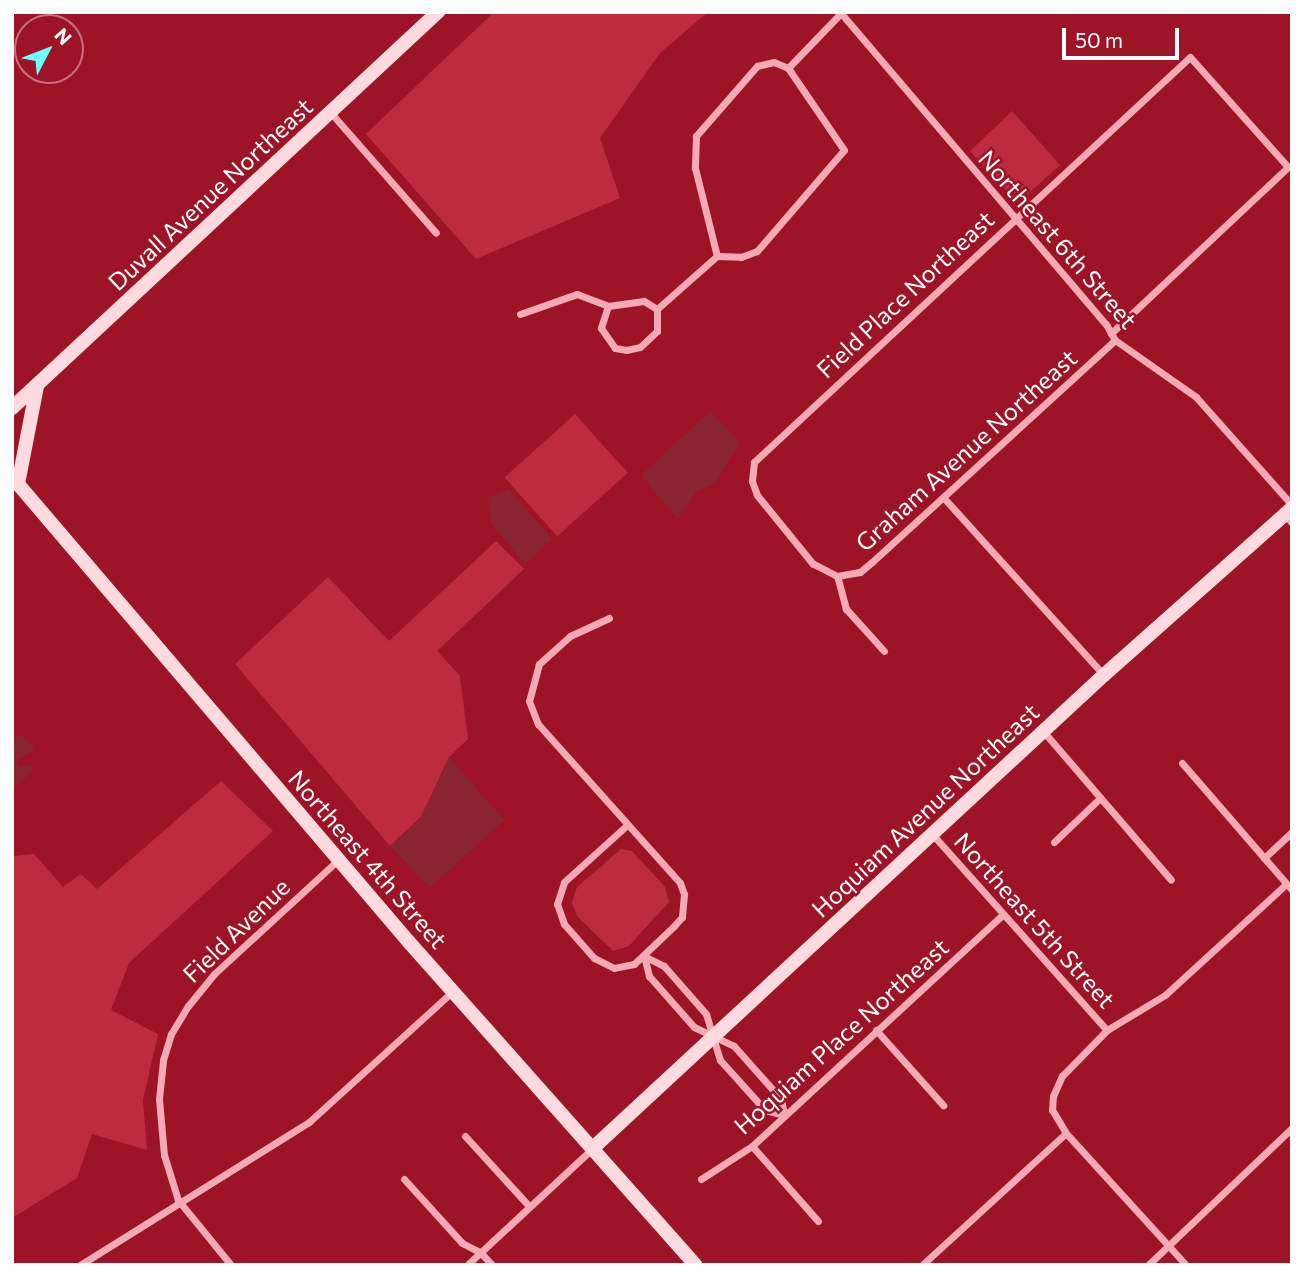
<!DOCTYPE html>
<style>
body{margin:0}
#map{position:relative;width:1304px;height:1277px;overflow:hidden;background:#9d1426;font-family:Commissioner,sans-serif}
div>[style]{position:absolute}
.green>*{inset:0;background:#bd2b3f;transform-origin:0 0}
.water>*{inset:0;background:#8b2431}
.street>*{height:7px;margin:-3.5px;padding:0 3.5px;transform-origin:3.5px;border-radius:3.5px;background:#f4aab5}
.secondary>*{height:14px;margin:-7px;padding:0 7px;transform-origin:7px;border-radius:7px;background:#fddade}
span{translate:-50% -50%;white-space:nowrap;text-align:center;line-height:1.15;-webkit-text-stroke:5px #9d1426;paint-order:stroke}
.street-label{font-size:24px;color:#fff}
.frame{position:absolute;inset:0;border:14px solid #fff;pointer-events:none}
.north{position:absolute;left:14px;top:14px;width:70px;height:70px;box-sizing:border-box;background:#9d1426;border:2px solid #c4727d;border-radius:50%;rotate:48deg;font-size:19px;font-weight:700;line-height:28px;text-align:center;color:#fff}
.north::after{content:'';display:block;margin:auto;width:24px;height:32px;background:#6dfcff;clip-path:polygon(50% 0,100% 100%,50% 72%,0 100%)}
.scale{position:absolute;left:1062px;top:28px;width:117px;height:32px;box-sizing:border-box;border:4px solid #fff;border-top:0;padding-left:9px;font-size:21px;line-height:24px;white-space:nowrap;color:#fff;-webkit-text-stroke:5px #9d1426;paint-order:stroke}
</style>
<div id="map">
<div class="green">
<div style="clip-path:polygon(494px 12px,708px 12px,660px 53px,600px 138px,620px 198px,476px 259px,366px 134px)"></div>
<div style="clip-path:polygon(1012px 111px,1060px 165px,1028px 194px,1008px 193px,970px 151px)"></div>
<div style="left:575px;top:414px;width:79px;height:95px;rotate:48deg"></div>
<div style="clip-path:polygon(496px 541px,524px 569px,437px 651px,460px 676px,468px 739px,449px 757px,421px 817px,390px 846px,235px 664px,328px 577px,389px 641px)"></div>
<div style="clip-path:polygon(221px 781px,273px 831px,129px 963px,111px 1010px,158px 1034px,143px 1100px,147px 1150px,92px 1134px,77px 1178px,12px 1218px,12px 856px,34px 854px,63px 887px,81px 874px,97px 889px)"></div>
<div style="clip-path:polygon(621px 849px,632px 851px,665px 887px,669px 902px,629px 946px,613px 951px,577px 916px,572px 903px,577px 887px)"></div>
</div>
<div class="water">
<div style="clip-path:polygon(710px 411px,740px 443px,715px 483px,696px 492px,678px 519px,641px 475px)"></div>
<div style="clip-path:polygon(509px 489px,552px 539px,525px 564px,491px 524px,488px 498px)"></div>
<div style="clip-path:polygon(23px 735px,35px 750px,17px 760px,18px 766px,32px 766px,33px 771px,12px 790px,12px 738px)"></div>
<div style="clip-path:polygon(449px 757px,504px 820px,430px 888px,390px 846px,421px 817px)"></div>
</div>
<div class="street">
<div style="left:840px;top:12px;width:410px;rotate:49.6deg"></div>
<div style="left:1106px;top:324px;width:18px;rotate:61deg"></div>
<div style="left:1115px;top:340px;width:99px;rotate:35.1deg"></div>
<div style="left:1196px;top:397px;width:144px;rotate:48.4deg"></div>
<div style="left:788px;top:68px;width:76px;rotate:-46.1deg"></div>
<div style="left:331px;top:113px;width:159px;rotate:48.8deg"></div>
<div style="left:608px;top:306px;width:36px;rotate:-8deg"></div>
<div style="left:644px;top:301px;width:15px;rotate:32deg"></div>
<div style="left:657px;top:309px;width:80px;rotate:-41.5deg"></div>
<div style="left:717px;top:256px;width:24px;rotate:2deg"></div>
<div style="left:741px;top:257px;width:17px;rotate:-21deg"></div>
<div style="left:757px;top:251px;width:133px;rotate:-49.3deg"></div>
<div style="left:844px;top:150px;width:99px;rotate:-124.3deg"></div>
<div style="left:788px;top:68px;width:15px;rotate:-157deg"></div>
<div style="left:774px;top:62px;width:17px;rotate:167deg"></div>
<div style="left:757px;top:66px;width:93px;rotate:131.1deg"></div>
<div style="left:696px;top:136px;width:32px;rotate:92deg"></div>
<div style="left:695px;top:168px;width:91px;rotate:76deg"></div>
<div style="left:520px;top:314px;width:60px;rotate:-19.3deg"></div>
<div style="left:577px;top:294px;width:33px;rotate:21deg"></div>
<div style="left:608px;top:306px;width:23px;rotate:108deg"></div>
<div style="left:601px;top:328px;width:24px;rotate:55deg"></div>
<div style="left:615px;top:348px;width:11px;rotate:10deg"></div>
<div style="left:626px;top:350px;width:14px;rotate:-12deg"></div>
<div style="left:640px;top:347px;width:23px;rotate:-43deg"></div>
<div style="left:657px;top:331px;width:22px;rotate:-90deg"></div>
<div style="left:943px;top:497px;width:240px;rotate:47.9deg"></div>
<div style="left:1285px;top:515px;width:11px;rotate:49deg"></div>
<div style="left:837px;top:576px;width:23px;rotate:-10deg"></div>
<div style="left:860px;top:572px;width:16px;rotate:-40deg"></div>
<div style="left:872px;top:562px;width:329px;rotate:-42.4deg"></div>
<div style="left:609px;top:618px;width:43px;rotate:155.2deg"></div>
<div style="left:570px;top:636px;width:42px;rotate:137.9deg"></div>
<div style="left:539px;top:664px;width:38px;rotate:105deg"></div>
<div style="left:529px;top:701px;width:25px;rotate:69deg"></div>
<div style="left:538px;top:724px;width:213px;rotate:48.2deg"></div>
<div style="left:680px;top:883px;width:12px;rotate:70deg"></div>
<div style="left:684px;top:894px;width:23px;rotate:95deg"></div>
<div style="left:682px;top:917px;width:12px;rotate:132deg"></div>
<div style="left:674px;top:926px;width:55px;rotate:136.5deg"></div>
<div style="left:634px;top:964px;width:20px;rotate:169deg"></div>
<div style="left:614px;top:968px;width:22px;rotate:-153deg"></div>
<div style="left:594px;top:958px;width:45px;rotate:-131.4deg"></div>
<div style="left:564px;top:924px;width:21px;rotate:-109deg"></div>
<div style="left:557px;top:904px;width:23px;rotate:-72deg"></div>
<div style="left:564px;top:882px;width:85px;rotate:-42.1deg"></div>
<div style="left:884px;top:651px;width:57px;rotate:-132.1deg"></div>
<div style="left:846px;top:609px;width:34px;rotate:-105deg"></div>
<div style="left:837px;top:576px;width:27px;rotate:-153deg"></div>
<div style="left:813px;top:564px;width:89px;rotate:-129.1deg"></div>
<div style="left:757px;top:495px;width:15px;rotate:-110deg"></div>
<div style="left:752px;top:481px;width:19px;rotate:-84deg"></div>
<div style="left:754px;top:462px;width:595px;rotate:-42.89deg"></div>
<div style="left:1190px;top:57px;width:147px;rotate:48.3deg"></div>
<div style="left:1288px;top:167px;width:243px;rotate:136.8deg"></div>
<div style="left:1043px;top:731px;width:196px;rotate:49.3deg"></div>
<div style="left:1182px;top:763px;width:168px;rotate:49.1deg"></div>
<div style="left:933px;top:835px;width:261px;rotate:48.3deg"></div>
<div style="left:1054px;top:842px;width:64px;rotate:-43.7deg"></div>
<div style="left:1264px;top:858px;width:38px;rotate:-43deg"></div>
<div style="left:644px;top:956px;width:22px;rotate:27deg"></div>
<div style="left:664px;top:966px;width:64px;rotate:48.8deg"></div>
<div style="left:706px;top:1014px;width:48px;rotate:73.1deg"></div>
<div style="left:720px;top:1060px;width:67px;rotate:48deg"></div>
<div style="left:765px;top:1110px;width:20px;rotate:15deg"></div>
<div style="left:644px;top:956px;width:21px;rotate:76deg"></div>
<div style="left:649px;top:976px;width:68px;rotate:48.6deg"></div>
<div style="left:694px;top:1027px;width:44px;rotate:25.4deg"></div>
<div style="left:734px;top:1046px;width:71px;rotate:48.4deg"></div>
<div style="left:781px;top:1099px;width:16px;rotate:79deg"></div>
<div style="left:876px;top:1030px;width:101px;rotate:48.2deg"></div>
<div style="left:465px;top:1136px;width:95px;rotate:47.6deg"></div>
<div style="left:752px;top:1146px;width:100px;rotate:48.7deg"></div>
<div style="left:404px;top:1179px;width:86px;rotate:47.8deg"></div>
<div style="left:462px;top:1243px;width:20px;rotate:27deg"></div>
<div style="left:480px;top:1252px;width:18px;rotate:47deg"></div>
<div style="left:701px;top:1179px;width:61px;rotate:-32.9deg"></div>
<div style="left:752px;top:1146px;width:340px;rotate:-42.7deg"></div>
<div style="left:80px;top:1265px;width:270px;rotate:-32deg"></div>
<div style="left:309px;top:1122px;width:195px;rotate:-42.3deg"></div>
<div style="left:231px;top:1265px;width:84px;rotate:-129.2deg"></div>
<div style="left:178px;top:1200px;width:47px;rotate:-107.3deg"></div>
<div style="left:164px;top:1155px;width:56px;rotate:-95.1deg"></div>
<div style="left:159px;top:1099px;width:39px;rotate:-84deg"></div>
<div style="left:163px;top:1060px;width:27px;rotate:-73deg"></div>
<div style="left:171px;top:1034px;width:33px;rotate:-59deg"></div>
<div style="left:188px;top:1006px;width:41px;rotate:-50.9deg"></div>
<div style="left:214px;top:974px;width:168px;rotate:-42.6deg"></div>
<div style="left:467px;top:1265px;width:171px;rotate:-42.9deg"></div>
<div style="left:922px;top:1265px;width:195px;rotate:-42.5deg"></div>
<div style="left:1148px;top:1265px;width:199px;rotate:-43.6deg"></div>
<div style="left:1186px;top:1265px;width:178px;rotate:-132.3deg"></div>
<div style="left:1066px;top:1133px;width:27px;rotate:-121deg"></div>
<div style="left:1052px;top:1110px;width:14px;rotate:-86deg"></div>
<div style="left:1053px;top:1096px;width:22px;rotate:-66deg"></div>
<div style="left:1062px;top:1076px;width:64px;rotate:-45.6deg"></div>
<div style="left:1107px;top:1030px;width:68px;rotate:-31.1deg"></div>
<div style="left:1165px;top:995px;width:164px;rotate:-42.5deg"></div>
</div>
<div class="secondary">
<div style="left:12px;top:408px;width:582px;rotate:-42.91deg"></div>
<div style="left:12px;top:477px;width:610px;rotate:49.52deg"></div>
<div style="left:408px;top:941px;width:433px;rotate:48.4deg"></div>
<div style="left:18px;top:484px;width:100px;rotate:-79deg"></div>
<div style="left:593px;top:1148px;width:696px;rotate:-42.79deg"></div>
<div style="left:1104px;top:675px;width:251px;rotate:-41.6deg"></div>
</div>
<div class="street-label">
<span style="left:210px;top:194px;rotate:-43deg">Duvall Avenue Northeast</span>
<span style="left:1058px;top:239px;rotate:49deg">Northeast 6th Street</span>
<span style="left:905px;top:294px;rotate:-43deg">Field Place Northeast</span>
<span style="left:966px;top:450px;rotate:-42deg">Graham Avenue Northeast</span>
<span style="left:925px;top:810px;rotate:-43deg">Hoquiam Avenue Northeast</span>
<span style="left:368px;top:859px;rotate:49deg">Northeast 4th Street</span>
<span style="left:1035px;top:920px;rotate:48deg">Northeast 5th Street</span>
<span style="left:236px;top:930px;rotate:-44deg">Field Avenue</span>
<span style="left:841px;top:1036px;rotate:-42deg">Hoquiam Place Northeast</span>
</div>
<div class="frame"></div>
<div class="north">N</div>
<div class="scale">50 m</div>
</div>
